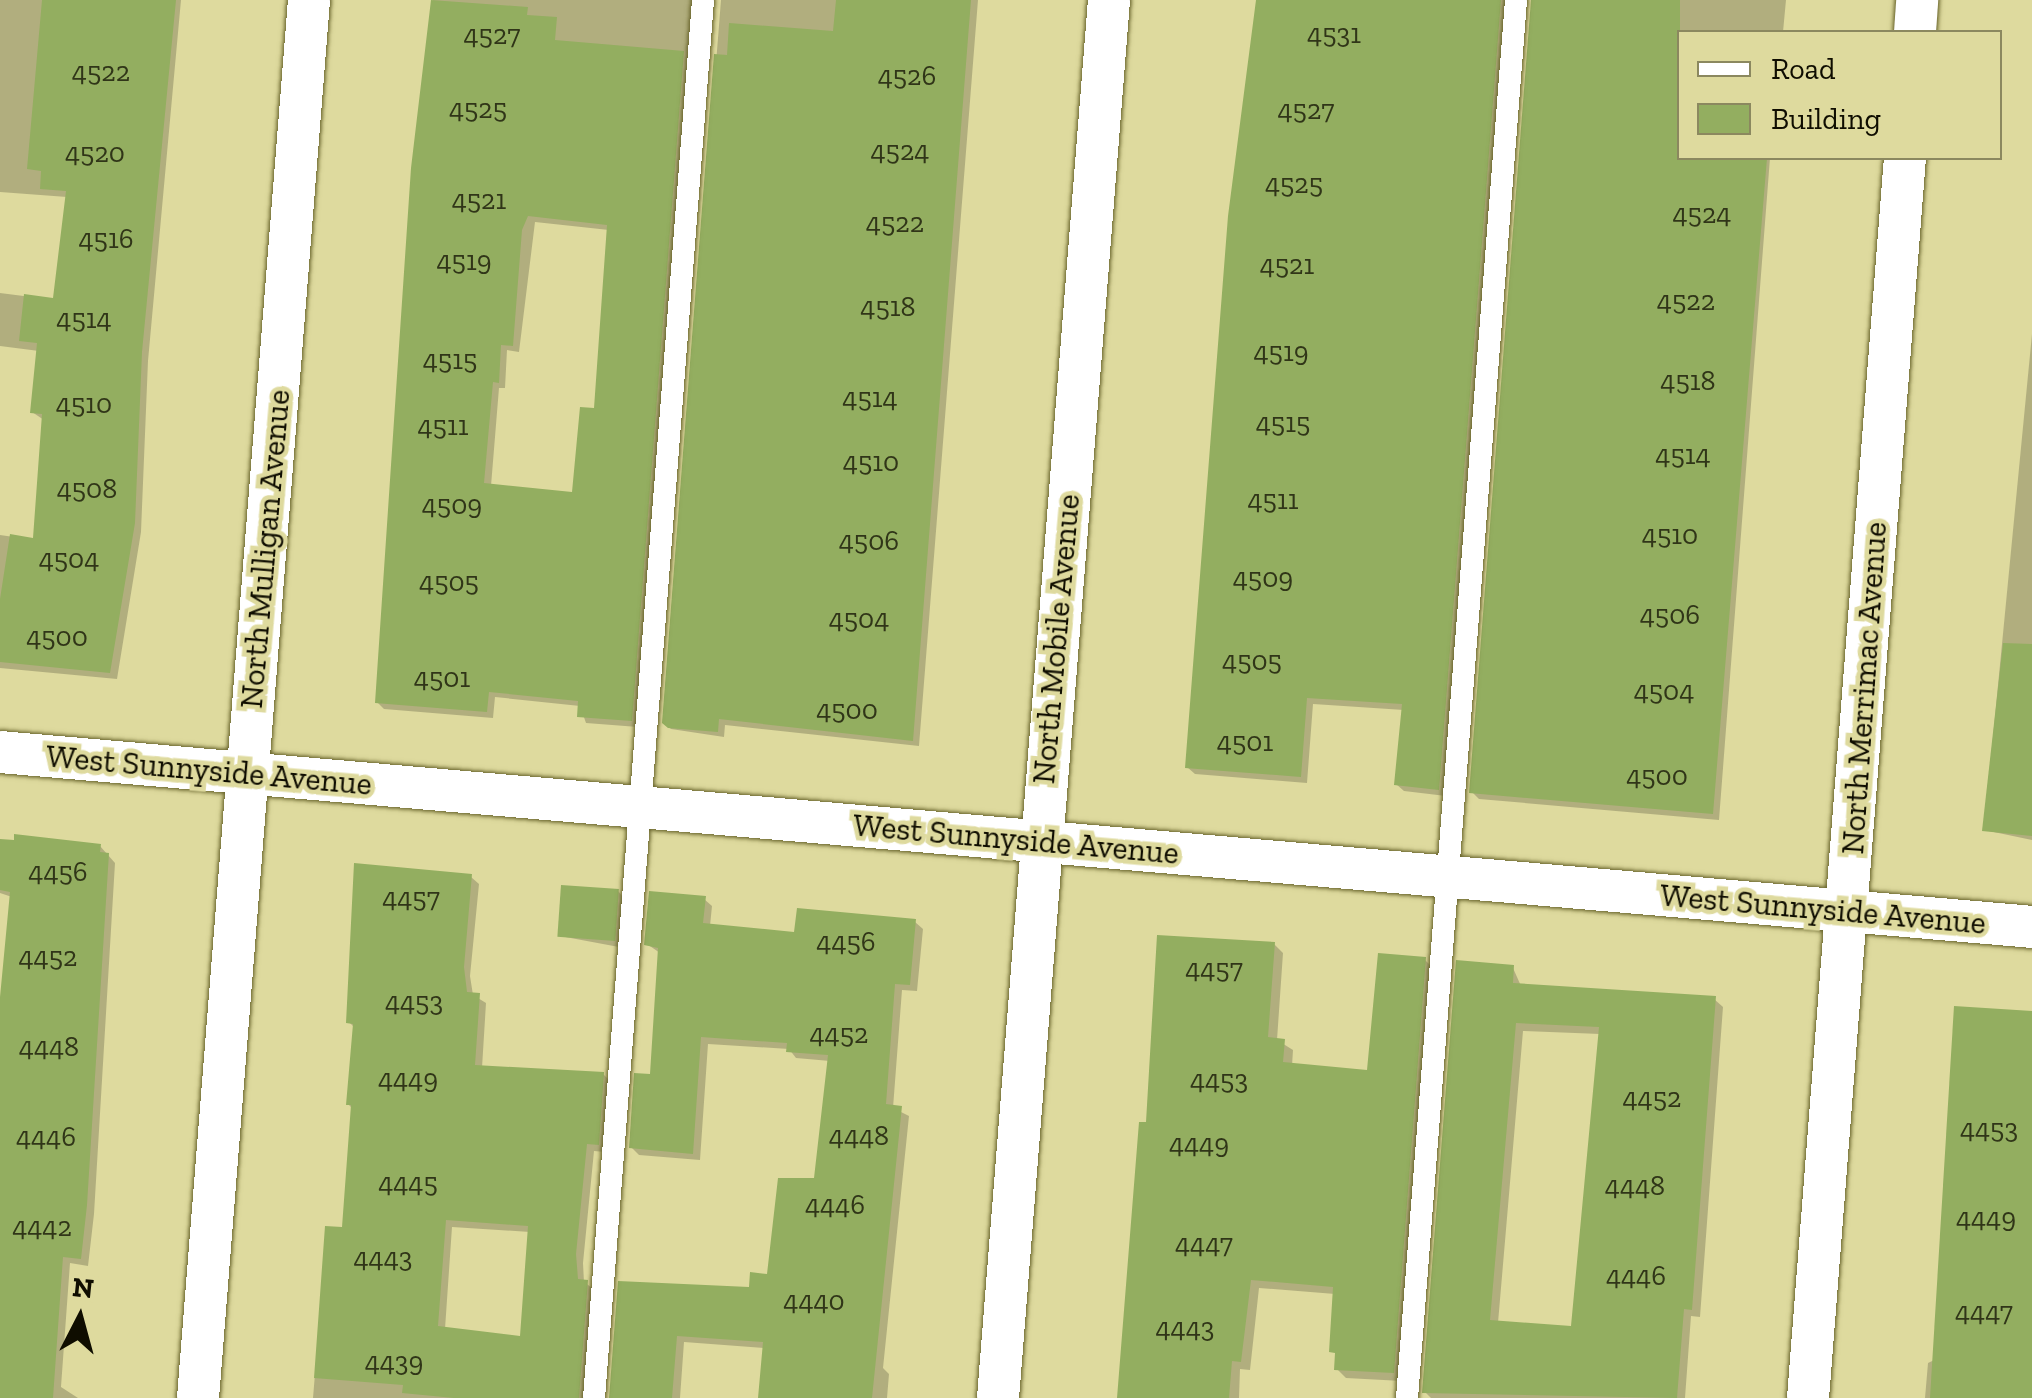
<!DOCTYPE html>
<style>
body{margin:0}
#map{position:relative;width:2032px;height:1398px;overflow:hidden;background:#deda9e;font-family:"Zilla Slab",serif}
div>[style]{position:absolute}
.shadow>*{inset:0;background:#0003}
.building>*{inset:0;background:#93ae60;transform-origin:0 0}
.roads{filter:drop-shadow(0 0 2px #67632a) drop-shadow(0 0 2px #67632a)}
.service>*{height:22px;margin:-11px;padding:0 11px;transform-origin:11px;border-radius:11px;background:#fff}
.minor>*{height:42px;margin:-21px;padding:0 21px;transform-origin:21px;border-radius:21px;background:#fff}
span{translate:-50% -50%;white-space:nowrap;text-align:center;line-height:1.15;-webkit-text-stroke:9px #deda9e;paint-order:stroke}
.number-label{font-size:28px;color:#303518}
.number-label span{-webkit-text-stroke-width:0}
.street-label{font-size:32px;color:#0f0d00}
.legend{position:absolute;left:1677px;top:30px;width:325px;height:130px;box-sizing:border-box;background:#deda9e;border:2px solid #8b885f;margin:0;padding:12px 18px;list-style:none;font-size:30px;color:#0f0d00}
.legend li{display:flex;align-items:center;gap:20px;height:50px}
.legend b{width:50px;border:2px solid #8b885f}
.north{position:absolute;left:30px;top:1268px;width:100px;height:100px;-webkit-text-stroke:8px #deda9e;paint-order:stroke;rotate:6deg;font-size:28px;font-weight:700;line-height:40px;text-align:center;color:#0f0d00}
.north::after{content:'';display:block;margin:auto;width:35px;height:45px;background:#0f0d00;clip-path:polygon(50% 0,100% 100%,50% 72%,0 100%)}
</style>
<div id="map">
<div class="shadow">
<div style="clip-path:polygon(0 0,181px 0,148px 361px,141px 532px,117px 679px,0 668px,0 535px,35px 540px,44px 420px,32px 412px,39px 351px,0 346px,0 293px,55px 300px,67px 197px,0 192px)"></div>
<div style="clip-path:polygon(evenodd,433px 0,701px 0,638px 727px,586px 723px,580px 706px,495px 697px,493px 718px,384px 709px,377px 702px,414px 168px,433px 0,535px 222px,609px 230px,596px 411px,575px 495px,491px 486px,499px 388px,505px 388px,507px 350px,519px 352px,535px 222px)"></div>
<div style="clip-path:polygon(721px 0,978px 0,919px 746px,725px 725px,724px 737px,671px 729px,664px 722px)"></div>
<div style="clip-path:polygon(1257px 0,1515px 0,1446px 796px,1404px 791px,1396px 784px,1404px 710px,1313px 704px,1307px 783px,1195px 774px,1187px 767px,1231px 216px)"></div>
<div style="clip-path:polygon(1534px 0,1786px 0,1783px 32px,1680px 32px,1680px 158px,1770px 158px,1719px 820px,1479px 799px,1472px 792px)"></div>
<div style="clip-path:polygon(2032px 334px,2032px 840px,1984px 830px)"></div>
<div style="clip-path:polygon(100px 846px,115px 863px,94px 1214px,88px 1266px,70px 1263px,61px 1387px,78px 1398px,0 1398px,0 1015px,12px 897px,0 893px,0 853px)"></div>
<div style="clip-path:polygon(evenodd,471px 877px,479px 884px,470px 976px,473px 995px,486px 1003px,482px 1068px,603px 1074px,611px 1082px,605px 1152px,594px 1151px,583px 1263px,584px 1282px,595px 1290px,586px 1398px,313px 1398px,327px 1228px,344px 1230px,353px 1109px,348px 1104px,355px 1028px,349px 1022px,471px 877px,452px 1227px,530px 1232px,522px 1339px,445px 1329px,452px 1227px)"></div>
<div style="clip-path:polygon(618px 891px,623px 897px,619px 947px,560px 936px)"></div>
<div style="clip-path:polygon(704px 899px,712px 906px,710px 926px,797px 935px,915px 922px,923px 929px,917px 991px,902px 990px,893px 1108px,909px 1116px,883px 1368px,889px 1374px,887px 1398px,760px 1398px,765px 1348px,684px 1342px,680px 1398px,612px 1398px,620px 1284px,751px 1289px,769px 1277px,816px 1180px,830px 1061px,796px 1058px,789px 1049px,708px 1044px,700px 1160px,639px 1155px,631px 1147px,653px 1077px,660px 953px,647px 944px)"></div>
<div style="clip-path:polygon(1274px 944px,1283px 953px,1277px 1040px,1293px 1050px,1292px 1066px,1369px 1073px,1425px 960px,1434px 969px,1402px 1381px,1346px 1378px,1337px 1369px,1335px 1294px,1259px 1288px,1250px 1370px,1240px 1369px,1239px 1398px,1120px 1398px,1149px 1125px)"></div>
<div style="clip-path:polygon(evenodd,1513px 968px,1521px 986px,1714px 999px,1723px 1007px,1700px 1317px,1691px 1316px,1685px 1398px,1431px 1398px,1425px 1392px,1513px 968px,1523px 1031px,1600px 1034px,1573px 1329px,1498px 1323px,1523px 1031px)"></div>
<div style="clip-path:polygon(2032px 1313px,2032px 1398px,1925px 1398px,1928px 1363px)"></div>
</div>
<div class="building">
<div style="clip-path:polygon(42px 0,176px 0,142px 352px,135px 523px,110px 673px,0 662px,0 599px,10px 534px,33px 538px,42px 414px,30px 413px,37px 343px,19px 341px,24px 294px,53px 298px,66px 191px,40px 189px,41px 171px,27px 169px)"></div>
<div style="clip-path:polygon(evenodd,431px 0,528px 7px,527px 15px,557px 17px,555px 40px,684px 51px,632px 721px,577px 717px,578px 701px,489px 692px,487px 712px,375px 703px,411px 168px,431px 0,528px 216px,607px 225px,594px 408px,580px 407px,572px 492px,484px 483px,493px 382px,499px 383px,501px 345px,513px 346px,522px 230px,528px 216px)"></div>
<div style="clip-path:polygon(836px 0,971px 0,913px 741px,719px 719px,718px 732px,668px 728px,662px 723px,714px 54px,727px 55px,729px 23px,833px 31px)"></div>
<div style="clip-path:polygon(1256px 0,1501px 0,1439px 790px,1394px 785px,1402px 704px,1307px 698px,1301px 777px,1185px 768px,1228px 216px)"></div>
<div style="clip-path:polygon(1531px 0,1680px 0,1680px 158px,1767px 158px,1713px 814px,1469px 793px)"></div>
<div style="clip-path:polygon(2003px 643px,2032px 644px,2032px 836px,1982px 831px)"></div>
<div style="clip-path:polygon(14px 834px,101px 844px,100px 852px,109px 853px,87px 1205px,81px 1259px,63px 1257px,53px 1398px,0 1398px,0 997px,10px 892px,0 890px,0 839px,14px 840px)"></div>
<div style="clip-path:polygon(evenodd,354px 863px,472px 874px,464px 967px,467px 992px,480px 993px,475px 1065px,604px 1072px,599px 1145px,587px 1144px,576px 1254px,578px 1279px,588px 1280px,579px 1398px,454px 1398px,402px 1393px,403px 1385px,314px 1378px,325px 1226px,342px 1227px,351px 1105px,346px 1105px,353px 1024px,346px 1023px,354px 863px,446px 1220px,528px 1226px,520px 1336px,438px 1326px,446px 1220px)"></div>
<div style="left:561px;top:885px;width:58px;height:52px;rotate:4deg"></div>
<div style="clip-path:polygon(649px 891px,706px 896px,703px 923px,794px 932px,797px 908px,916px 919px,910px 985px,895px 984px,886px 1104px,902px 1106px,872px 1398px,758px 1398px,763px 1342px,677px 1336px,672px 1398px,609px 1398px,618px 1281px,749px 1287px,750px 1272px,767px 1274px,778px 1178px,814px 1178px,828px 1055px,786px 1052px,787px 1043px,701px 1037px,693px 1154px,629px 1148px,634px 1073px,650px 1074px,658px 948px,644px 945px)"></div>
<div style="clip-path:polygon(1157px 935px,1275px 942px,1268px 1037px,1285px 1039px,1283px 1062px,1367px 1070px,1378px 953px,1426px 957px,1394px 1373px,1334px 1370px,1335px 1353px,1329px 1352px,1333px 1287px,1251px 1280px,1241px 1362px,1232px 1361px,1229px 1398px,1117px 1398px,1139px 1122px,1146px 1122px)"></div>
<div style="clip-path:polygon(evenodd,1456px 960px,1514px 965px,1513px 983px,1716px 996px,1692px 1310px,1684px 1309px,1677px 1398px,1422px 1393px,1456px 960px,1516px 1023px,1599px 1027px,1571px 1326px,1490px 1320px,1516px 1023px)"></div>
<div style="clip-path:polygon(1954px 1006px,2032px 1011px,2032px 1398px,1930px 1398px)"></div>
</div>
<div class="roads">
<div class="service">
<div style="left:594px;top:1398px;width:1402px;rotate:-85.54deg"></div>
<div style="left:1407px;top:1398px;width:1402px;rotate:-85.54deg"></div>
</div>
<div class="minor">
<div style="left:1915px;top:32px;width:32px;rotate:-86deg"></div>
<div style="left:0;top:752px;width:2040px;rotate:4.92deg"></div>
<div style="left:198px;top:1398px;width:1402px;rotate:-85.46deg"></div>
<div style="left:998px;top:1398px;width:1402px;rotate:-85.46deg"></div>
<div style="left:1808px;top:1398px;width:1244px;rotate:-85.53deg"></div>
</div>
</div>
<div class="number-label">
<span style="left:1334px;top:34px">4531</span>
<span style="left:492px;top:35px">4527</span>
<span style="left:101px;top:72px">4522</span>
<span style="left:907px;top:76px">4526</span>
<span style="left:478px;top:109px">4525</span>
<span style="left:1306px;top:110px">4527</span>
<span style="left:900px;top:151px">4524</span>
<span style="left:95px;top:153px">4520</span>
<span style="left:1294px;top:184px">4525</span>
<span style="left:479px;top:200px">4521</span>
<span style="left:1702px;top:214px">4524</span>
<span style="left:895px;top:223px">4522</span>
<span style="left:106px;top:239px">4516</span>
<span style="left:464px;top:261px">4519</span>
<span style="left:1287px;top:265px">4521</span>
<span style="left:1686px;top:301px">4522</span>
<span style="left:888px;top:307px">4518</span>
<span style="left:84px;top:319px">4514</span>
<span style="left:1281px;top:352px">4519</span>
<span style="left:450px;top:360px">4515</span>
<span style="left:1688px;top:381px">4518</span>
<span style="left:870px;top:398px">4514</span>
<span style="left:84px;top:404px">4510</span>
<span style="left:1283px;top:423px">4515</span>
<span style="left:443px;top:426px">4511</span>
<span style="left:1683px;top:455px">4514</span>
<span style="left:871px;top:462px">4510</span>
<span style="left:87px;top:489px">4508</span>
<span style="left:1273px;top:500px">4511</span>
<span style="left:452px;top:505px">4509</span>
<span style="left:1670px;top:535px">4510</span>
<span style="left:869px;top:541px">4506</span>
<span style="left:69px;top:559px">4504</span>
<span style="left:1263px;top:578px">4509</span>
<span style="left:449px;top:582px">4505</span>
<span style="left:1670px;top:615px">4506</span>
<span style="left:859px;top:619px">4504</span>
<span style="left:57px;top:637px">4500</span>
<span style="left:1252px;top:661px">4505</span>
<span style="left:442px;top:678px">4501</span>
<span style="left:1664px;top:691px">4504</span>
<span style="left:847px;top:710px">4500</span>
<span style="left:1245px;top:742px">4501</span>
<span style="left:1657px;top:776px">4500</span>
<span style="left:58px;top:872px">4456</span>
<span style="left:411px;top:898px">4457</span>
<span style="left:846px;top:942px">4456</span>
<span style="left:48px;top:957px">4452</span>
<span style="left:1214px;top:969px">4457</span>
<span style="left:414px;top:1002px">4453</span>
<span style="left:839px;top:1034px">4452</span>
<span style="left:49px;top:1047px">4448</span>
<span style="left:408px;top:1079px">4449</span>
<span style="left:1219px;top:1080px">4453</span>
<span style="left:1652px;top:1098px">4452</span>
<span style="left:1989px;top:1129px">4453</span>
<span style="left:859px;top:1136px">4448</span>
<span style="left:46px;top:1137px">4446</span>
<span style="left:1199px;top:1144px">4449</span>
<span style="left:408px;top:1183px">4445</span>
<span style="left:1635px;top:1186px">4448</span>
<span style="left:835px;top:1205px">4446</span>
<span style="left:1986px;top:1218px">4449</span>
<span style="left:42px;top:1227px">4442</span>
<span style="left:1204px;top:1244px">4447</span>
<span style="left:383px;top:1258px">4443</span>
<span style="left:1636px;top:1276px">4446</span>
<span style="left:814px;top:1301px">4440</span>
<span style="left:1984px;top:1312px">4447</span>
<span style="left:1185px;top:1328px">4443</span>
<span style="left:394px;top:1362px">4439</span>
</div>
<div class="street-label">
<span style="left:265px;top:549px;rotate:-85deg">North Mulligan Avenue</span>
<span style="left:1056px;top:639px;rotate:-85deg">North Mobile Avenue</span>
<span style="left:1864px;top:688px;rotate:-86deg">North Merrimac Avenue</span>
<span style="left:209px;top:770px;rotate:5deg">West Sunnyside Avenue</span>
<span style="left:1016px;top:839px;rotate:5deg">West Sunnyside Avenue</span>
<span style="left:1823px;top:909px;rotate:5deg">West Sunnyside Avenue</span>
</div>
<ul class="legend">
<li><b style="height:12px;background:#fff"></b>Road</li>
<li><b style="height:28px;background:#93ae60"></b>Building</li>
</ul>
<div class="north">N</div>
</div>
